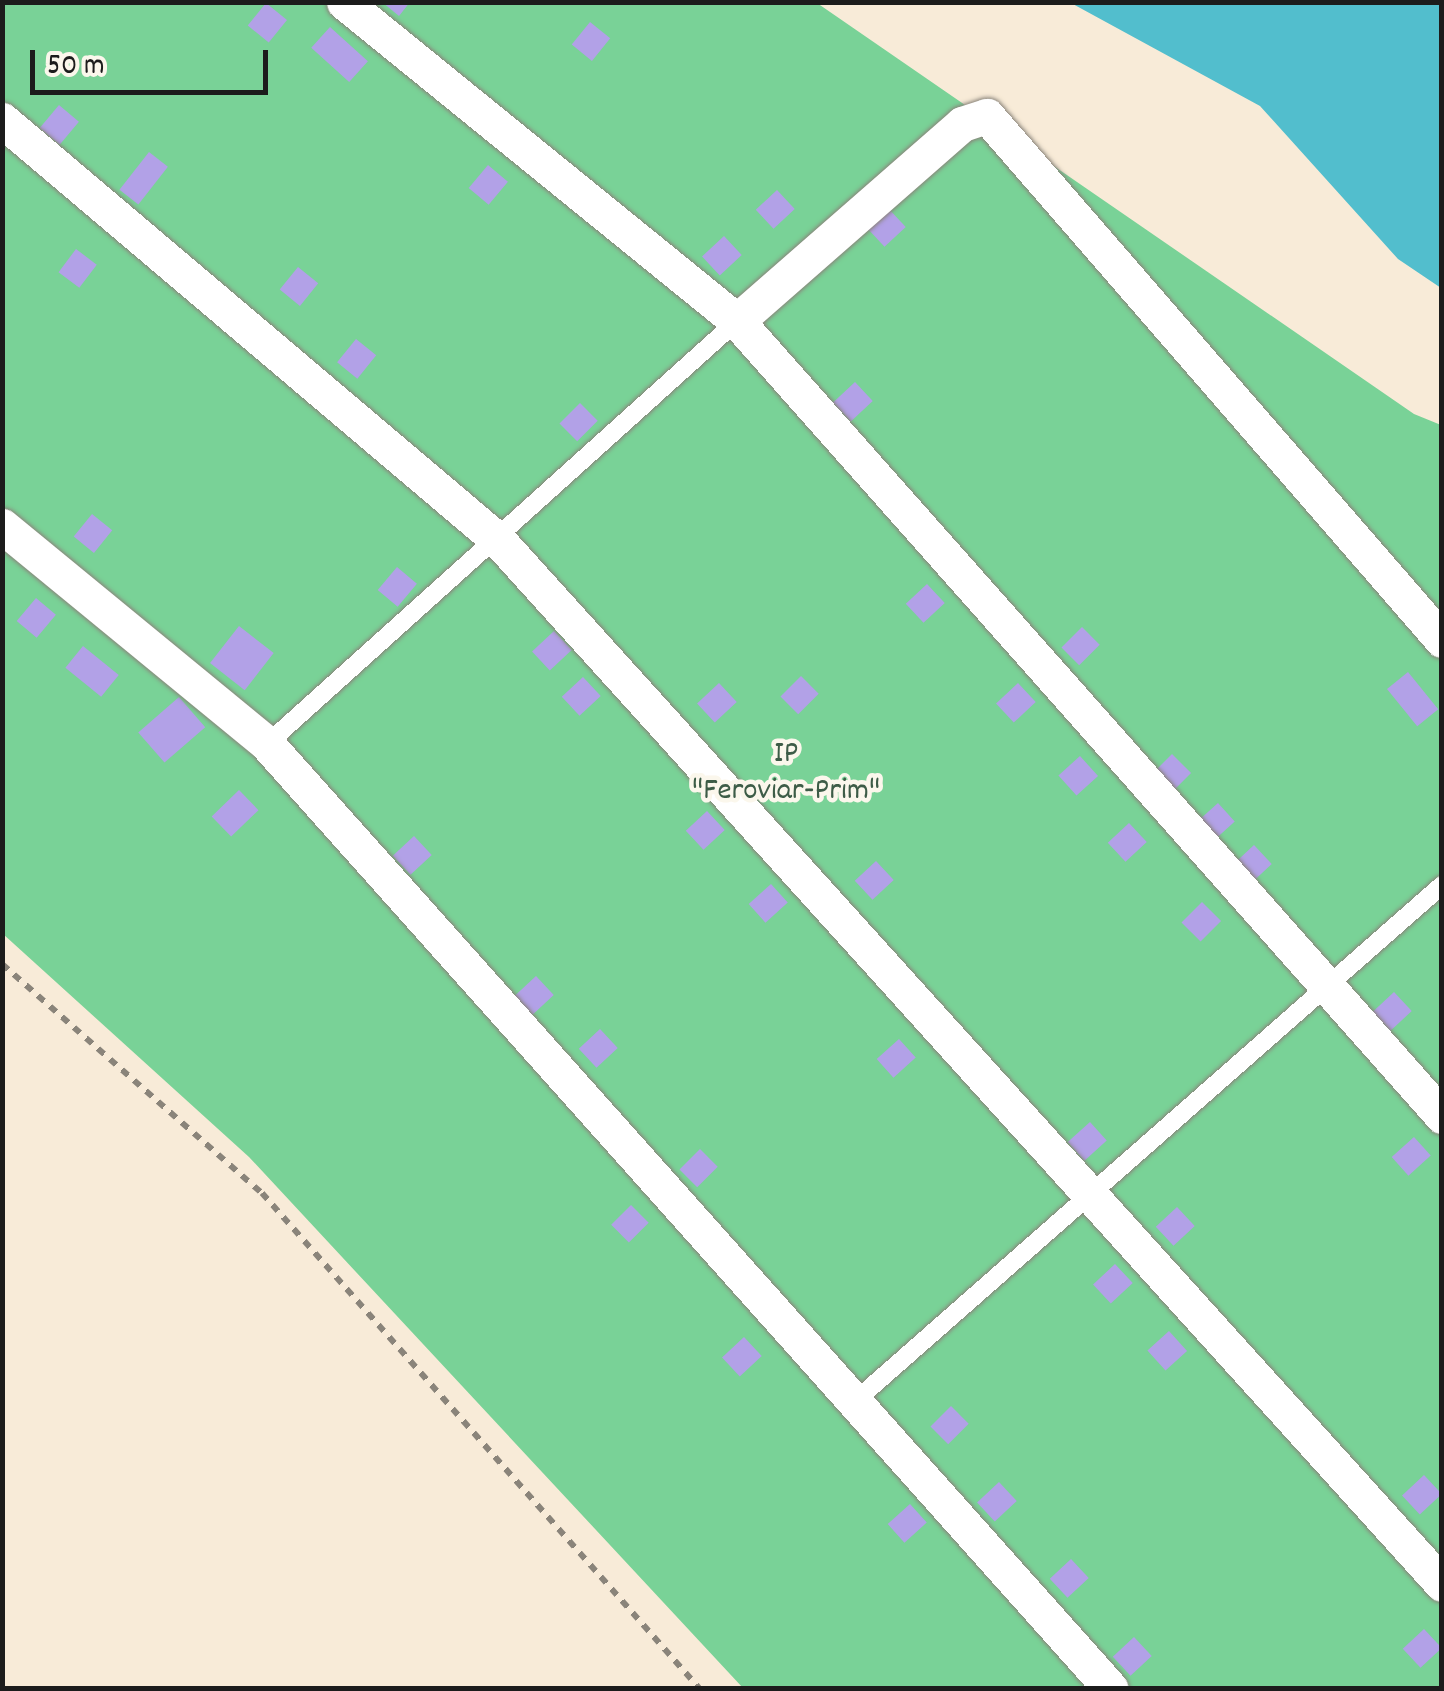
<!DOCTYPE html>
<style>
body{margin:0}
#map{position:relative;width:1444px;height:1691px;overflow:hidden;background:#f8ebd8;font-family:Dekko,sans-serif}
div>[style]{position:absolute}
.green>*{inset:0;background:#79d297}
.water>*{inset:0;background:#52becd}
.building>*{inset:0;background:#b2a1e7;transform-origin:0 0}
.path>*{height:6px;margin-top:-3px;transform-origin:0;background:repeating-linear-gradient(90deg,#8a847a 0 8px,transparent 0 16px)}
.roads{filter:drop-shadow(0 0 2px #8a847a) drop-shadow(0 0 2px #8a847a)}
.lane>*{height:18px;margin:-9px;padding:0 9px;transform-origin:9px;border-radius:9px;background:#fff}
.street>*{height:35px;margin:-17.5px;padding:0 17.5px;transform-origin:17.5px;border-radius:17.5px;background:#fff}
span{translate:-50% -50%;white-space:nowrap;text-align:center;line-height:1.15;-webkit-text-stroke:9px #fbf7ec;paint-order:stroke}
.park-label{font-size:32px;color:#3d5c47}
.frame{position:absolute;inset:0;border:5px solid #1c1c1c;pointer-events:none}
.scale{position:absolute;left:30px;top:50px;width:238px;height:45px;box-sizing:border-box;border:5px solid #1c1c1c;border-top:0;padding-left:12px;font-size:30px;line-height:35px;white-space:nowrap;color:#1c1c1c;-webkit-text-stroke:8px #fbf7ec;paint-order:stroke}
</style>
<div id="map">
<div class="green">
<div style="clip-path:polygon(3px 3px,817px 3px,1414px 414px,1441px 425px,1441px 1688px,743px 1688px,249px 1157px,3px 934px)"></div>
</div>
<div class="water">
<div style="clip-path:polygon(1071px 3px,1441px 3px,1441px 288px,1398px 259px,1260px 106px)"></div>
</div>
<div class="building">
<div style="clip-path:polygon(382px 2px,410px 2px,399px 16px)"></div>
<div style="left:266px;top:3px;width:27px;height:29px;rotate:39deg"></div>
<div style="left:590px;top:22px;width:26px;height:29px;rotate:39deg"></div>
<div style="left:330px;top:27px;width:51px;height:28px;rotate:42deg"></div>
<div style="left:59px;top:105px;width:26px;height:30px;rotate:40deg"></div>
<div style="left:149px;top:152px;width:24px;height:48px;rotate:38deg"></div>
<div style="left:488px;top:165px;width:26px;height:30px;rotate:40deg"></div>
<div style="left:777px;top:190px;width:26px;height:29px;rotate:47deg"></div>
<div style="left:888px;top:208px;width:26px;height:29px;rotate:47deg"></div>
<div style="left:724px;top:236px;width:26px;height:30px;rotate:47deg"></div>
<div style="left:76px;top:249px;width:26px;height:29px;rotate:37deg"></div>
<div style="left:298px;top:267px;width:26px;height:29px;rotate:39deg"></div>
<div style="left:356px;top:339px;width:26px;height:30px;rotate:39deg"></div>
<div style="left:855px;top:382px;width:26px;height:30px;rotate:47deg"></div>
<div style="left:580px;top:403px;width:25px;height:29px;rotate:45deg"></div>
<div style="left:92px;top:514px;width:26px;height:29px;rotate:39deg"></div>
<div style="left:397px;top:567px;width:26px;height:30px;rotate:40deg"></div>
<div style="left:927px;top:584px;width:26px;height:29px;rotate:47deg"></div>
<div style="left:36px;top:598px;width:26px;height:30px;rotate:40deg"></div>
<div style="left:239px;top:626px;width:44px;height:47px;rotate:38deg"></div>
<div style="left:1082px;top:627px;width:25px;height:29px;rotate:45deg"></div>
<div style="left:554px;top:631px;width:26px;height:30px;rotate:47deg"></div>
<div style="left:83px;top:646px;width:46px;height:28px;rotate:39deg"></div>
<div style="left:1408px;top:672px;width:48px;height:27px;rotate:51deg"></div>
<div style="left:801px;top:676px;width:25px;height:29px;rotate:45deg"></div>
<div style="left:583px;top:677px;width:26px;height:29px;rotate:47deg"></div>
<div style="left:719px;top:683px;width:26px;height:30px;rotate:47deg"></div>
<div style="left:1018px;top:683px;width:26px;height:30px;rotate:47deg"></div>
<div style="left:179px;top:697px;width:40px;height:54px;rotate:49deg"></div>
<div style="left:1172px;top:754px;width:27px;height:29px;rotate:45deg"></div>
<div style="left:1080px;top:756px;width:27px;height:29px;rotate:48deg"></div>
<div style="left:239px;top:790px;width:28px;height:38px;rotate:46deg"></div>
<div style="left:1218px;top:803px;width:25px;height:30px;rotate:48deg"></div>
<div style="left:707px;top:811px;width:26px;height:29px;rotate:47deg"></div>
<div style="left:1129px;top:823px;width:26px;height:29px;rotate:47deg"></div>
<div style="left:414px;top:836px;width:26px;height:29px;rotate:47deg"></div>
<div style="left:1254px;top:845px;width:26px;height:29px;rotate:47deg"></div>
<div style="left:876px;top:861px;width:26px;height:29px;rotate:47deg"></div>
<div style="left:771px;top:884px;width:25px;height:30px;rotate:48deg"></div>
<div style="left:1202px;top:902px;width:27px;height:29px;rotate:45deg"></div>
<div style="left:536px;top:976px;width:26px;height:29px;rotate:47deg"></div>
<div style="left:1394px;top:992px;width:26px;height:29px;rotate:47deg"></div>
<div style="left:600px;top:1029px;width:26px;height:29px;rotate:47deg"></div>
<div style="left:899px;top:1039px;width:25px;height:30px;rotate:48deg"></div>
<div style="left:1090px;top:1122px;width:25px;height:30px;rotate:48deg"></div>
<div style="left:1414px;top:1137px;width:25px;height:30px;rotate:48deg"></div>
<div style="left:700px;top:1149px;width:25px;height:29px;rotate:45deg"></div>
<div style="left:631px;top:1205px;width:25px;height:28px;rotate:45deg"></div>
<div style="left:1177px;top:1207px;width:26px;height:29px;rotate:47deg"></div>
<div style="left:1115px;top:1264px;width:26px;height:30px;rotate:47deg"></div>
<div style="left:1169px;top:1331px;width:27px;height:29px;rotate:48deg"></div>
<div style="left:744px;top:1337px;width:26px;height:30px;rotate:47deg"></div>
<div style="left:951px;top:1406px;width:25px;height:29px;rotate:45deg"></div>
<div style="left:1424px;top:1475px;width:26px;height:30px;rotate:47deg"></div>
<div style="left:999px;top:1482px;width:26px;height:30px;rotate:47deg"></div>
<div style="left:910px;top:1504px;width:25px;height:30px;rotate:48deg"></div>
<div style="left:1071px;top:1559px;width:26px;height:29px;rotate:47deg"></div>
<div style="left:1424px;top:1629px;width:26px;height:29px;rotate:47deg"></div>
<div style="left:1134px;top:1637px;width:26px;height:29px;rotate:47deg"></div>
</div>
<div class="path">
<div style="left:2px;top:964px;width:346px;rotate:41.4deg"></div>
<div style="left:262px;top:1193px;width:660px;rotate:48.56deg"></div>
</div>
<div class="roads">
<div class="lane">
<div style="left:267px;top:744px;width:632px;rotate:-41.99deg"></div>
<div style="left:854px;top:1402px;width:783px;rotate:-41.32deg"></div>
</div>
<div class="street">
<div style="left:344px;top:2px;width:506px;rotate:39.07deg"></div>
<div style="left:737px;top:321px;width:1063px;rotate:48.43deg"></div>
<div style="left:2px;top:120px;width:651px;rotate:40.27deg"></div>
<div style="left:499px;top:541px;width:1406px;rotate:47.88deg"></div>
<div style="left:737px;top:321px;width:299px;rotate:-41.2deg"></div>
<div style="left:962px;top:124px;width:26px;rotate:-18deg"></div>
<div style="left:987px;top:116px;width:694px;rotate:49.03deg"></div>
<div style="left:2px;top:526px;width:343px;rotate:39.4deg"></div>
<div style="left:267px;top:744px;width:1266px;rotate:48.23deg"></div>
</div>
</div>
<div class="park-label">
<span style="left:786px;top:774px">IP<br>"Feroviar-Prim"</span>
</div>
<div class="frame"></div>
<div class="scale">50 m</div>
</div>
